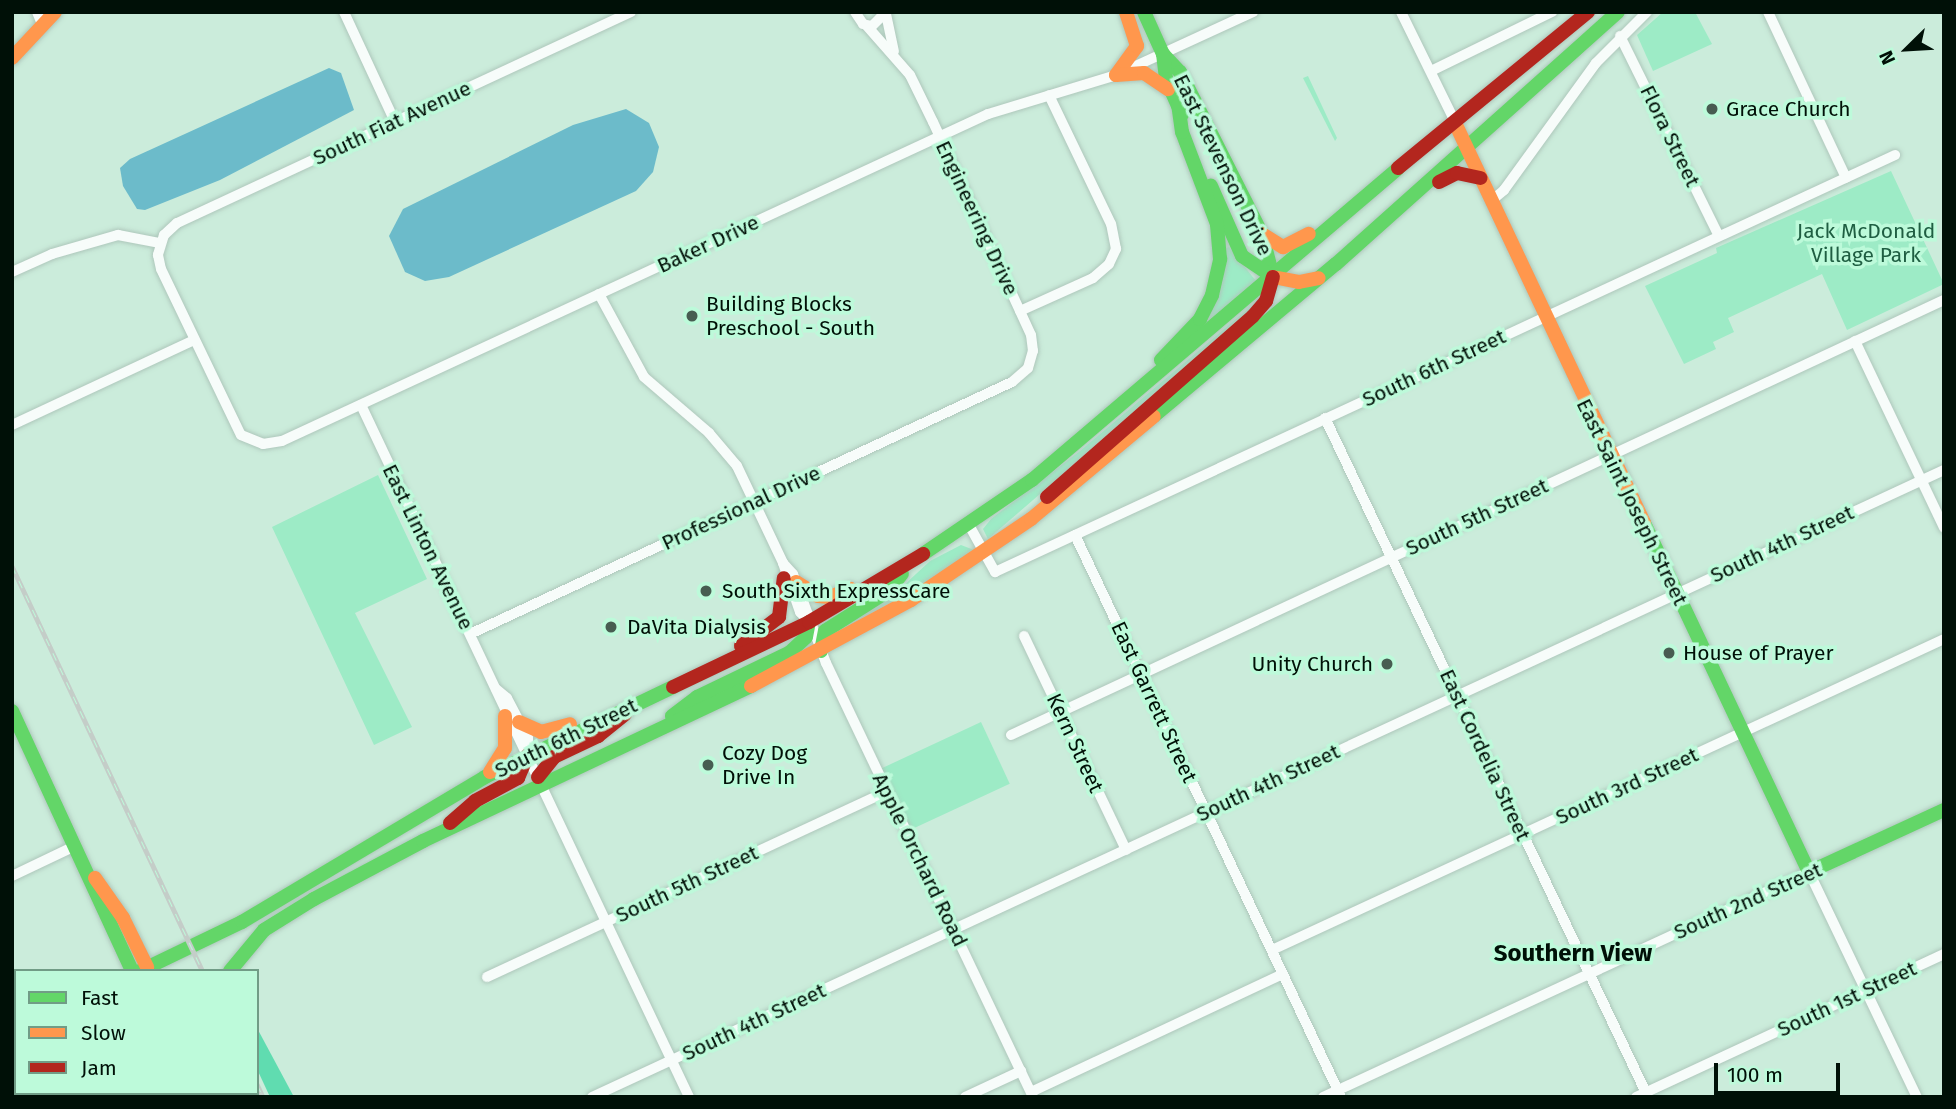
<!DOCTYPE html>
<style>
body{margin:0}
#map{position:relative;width:1956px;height:1109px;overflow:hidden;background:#cbecdb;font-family:"Fira Sans",sans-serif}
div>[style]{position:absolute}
.green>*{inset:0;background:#9debc6;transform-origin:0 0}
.forest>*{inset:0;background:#60dcb0}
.water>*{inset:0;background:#6cbbca}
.roads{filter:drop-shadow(0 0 2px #aec7bb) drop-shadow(0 0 2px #aec7bb)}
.street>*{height:10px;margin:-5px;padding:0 5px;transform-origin:5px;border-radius:5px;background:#f7fcfa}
.fast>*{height:14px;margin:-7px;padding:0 7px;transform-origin:7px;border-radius:7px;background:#63d668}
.slow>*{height:14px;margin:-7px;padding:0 7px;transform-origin:7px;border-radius:7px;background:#ff974d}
.jam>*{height:14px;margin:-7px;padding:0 7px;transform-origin:7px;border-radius:7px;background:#b3261e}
.rail>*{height:5px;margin-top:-2.5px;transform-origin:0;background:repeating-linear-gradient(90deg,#bdfada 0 8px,#c4cdc8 0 16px);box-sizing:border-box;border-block:2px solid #c4cdc8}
.dots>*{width:19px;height:19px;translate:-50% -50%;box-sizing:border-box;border:4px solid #bdfada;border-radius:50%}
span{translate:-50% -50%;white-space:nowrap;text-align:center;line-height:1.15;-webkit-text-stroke:7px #bdfada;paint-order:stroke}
.poi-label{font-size:21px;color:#001007}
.left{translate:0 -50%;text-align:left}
.right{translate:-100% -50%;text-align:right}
.street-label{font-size:21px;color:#001007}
.park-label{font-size:21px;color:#1f5e42}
.quarter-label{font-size:24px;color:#001007;font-weight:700}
.frame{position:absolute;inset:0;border:14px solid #001007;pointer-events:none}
.legend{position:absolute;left:14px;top:969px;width:245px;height:126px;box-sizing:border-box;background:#bdfada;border:2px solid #719c86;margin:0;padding:9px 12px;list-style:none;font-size:21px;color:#001007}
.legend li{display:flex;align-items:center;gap:14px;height:35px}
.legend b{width:35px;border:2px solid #719c86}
.north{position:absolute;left:1872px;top:14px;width:70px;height:70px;-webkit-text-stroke:5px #bdfada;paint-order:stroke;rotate:246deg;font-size:19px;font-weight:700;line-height:28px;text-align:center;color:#001007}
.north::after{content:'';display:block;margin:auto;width:24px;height:32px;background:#001007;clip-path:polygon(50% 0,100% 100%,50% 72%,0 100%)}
.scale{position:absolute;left:1714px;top:1063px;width:126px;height:32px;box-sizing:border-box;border:4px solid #001007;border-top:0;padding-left:9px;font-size:21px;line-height:24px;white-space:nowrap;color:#001007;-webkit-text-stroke:5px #bdfada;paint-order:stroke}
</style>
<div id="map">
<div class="green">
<div style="clip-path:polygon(1663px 12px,1695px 12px,1712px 44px,1653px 71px,1637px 35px)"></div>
<div style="clip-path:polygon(1308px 76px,1337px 138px,1335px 141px,1303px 78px)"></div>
<div style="clip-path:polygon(1891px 171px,1944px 284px,1847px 330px,1822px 274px,1728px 318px,1734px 332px,1713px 342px,1716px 349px,1684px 364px,1645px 286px,1717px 253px,1716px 248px)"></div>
<div style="clip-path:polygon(1229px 247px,1256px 281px,1208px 321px,1204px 317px,1224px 249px)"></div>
<div style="clip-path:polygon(1256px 302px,1249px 313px,988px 539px,983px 529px,991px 519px,1080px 451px)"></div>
<div style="clip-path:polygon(378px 475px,427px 579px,355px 613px,412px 727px,374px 745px,272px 527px)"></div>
<div style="clip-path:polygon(961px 545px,974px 550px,910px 593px,831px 633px,903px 586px,930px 561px)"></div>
<div style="left:981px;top:722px;width:68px;height:110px;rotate:65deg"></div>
</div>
<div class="forest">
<div style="clip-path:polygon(257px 1028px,294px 1097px,270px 1097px,257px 1069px)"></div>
</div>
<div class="water">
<div style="clip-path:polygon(329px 68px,341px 73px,354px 110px,220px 180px,145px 210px,137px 209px,123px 186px,120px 168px,130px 159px)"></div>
<div style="clip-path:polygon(626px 109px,649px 123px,659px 147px,653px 172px,636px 191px,449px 277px,425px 281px,405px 272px,389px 236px,403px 209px,573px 125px)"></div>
</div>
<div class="roads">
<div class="street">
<div style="left:37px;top:12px;width:13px;rotate:67deg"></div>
<div style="left:344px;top:12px;width:121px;rotate:65.1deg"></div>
<div style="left:631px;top:12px;width:501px;rotate:155.07deg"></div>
<div style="left:177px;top:223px;width:18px;rotate:137deg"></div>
<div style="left:164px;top:235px;width:21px;rotate:107deg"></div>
<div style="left:158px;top:255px;width:14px;rotate:78deg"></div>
<div style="left:161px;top:269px;width:184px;rotate:64.3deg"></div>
<div style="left:241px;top:435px;width:24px;rotate:22deg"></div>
<div style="left:263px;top:444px;width:19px;rotate:-9deg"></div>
<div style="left:282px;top:441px;width:778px;rotate:-24.85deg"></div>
<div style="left:988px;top:114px;width:134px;rotate:-16.9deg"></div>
<div style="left:1116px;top:75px;width:151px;rotate:-24.7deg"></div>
<div style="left:855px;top:12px;width:14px;rotate:56deg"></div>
<div style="left:863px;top:24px;width:9px;rotate:13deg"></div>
<div style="left:872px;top:26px;width:20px;rotate:-45deg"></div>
<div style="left:1401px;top:12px;width:125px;rotate:63.8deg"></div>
<div style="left:1768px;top:12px;width:183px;rotate:64.8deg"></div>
<div style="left:886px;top:14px;width:38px;rotate:78deg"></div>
<div style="left:1620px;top:36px;width:223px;rotate:63.7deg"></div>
<div style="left:1431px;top:71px;width:135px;rotate:-26deg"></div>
<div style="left:1491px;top:201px;width:17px;rotate:-40deg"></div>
<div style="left:1504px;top:190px;width:157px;rotate:-54.1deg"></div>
<div style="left:1596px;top:63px;width:72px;rotate:-45deg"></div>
<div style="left:12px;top:272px;width:44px;rotate:-24.2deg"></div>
<div style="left:52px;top:254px;width:69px;rotate:-16.1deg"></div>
<div style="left:118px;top:235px;width:43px;rotate:10.8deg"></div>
<div style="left:599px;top:294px;width:94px;rotate:61.5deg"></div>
<div style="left:644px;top:377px;width:86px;rotate:40.7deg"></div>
<div style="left:709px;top:433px;width:43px;rotate:49.7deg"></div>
<div style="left:737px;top:466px;width:107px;rotate:64.6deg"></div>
<div style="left:783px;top:563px;width:52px;rotate:70.9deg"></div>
<div style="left:800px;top:612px;width:13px;rotate:48deg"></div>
<div style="left:1020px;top:311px;width:80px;rotate:-24.3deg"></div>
<div style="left:1093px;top:278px;width:21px;rotate:-41deg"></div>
<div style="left:1109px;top:264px;width:17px;rotate:-65deg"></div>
<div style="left:1116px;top:249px;width:25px;rotate:-101deg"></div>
<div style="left:1111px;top:224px;width:143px;rotate:-115.7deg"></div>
<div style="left:1855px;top:341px;width:207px;rotate:64.5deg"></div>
<div style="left:361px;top:405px;width:766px;rotate:64.64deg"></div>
<div style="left:1325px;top:418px;width:752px;rotate:64.56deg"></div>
<div style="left:12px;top:425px;width:201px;rotate:-25deg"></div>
<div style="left:969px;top:525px;width:54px;rotate:61deg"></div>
<div style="left:995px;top:572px;width:992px;rotate:-24.86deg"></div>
<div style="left:1075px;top:535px;width:622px;rotate:64.67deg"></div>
<div style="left:783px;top:563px;width:15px;rotate:48deg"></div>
<div style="left:793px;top:574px;width:95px;rotate:69.7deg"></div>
<div style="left:826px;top:663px;width:481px;rotate:64.5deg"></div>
<div style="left:470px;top:634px;width:598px;rotate:-24.94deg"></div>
<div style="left:1012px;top:382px;width:21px;rotate:-41deg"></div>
<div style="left:1028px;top:368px;width:18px;rotate:-74deg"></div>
<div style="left:1033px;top:351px;width:16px;rotate:-97deg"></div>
<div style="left:1031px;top:335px;width:234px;rotate:-114.7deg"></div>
<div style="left:933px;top:122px;width:52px;rotate:-116.1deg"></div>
<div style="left:910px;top:75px;width:65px;rotate:-131.3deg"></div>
<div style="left:1024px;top:636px;width:237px;rotate:64.5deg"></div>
<div style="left:496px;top:689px;width:14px;rotate:39deg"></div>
<div style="left:507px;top:698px;width:45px;rotate:62.3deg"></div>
<div style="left:528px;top:738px;width:16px;rotate:90deg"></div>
<div style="left:1011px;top:735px;width:1029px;rotate:-25deg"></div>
<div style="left:12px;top:876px;width:70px;rotate:-25.5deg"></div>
<div style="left:1272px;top:950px;width:740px;rotate:-24.83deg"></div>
<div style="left:487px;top:977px;width:441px;rotate:-24.9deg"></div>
<div style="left:1031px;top:1092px;width:278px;rotate:-25.1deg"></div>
<div style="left:592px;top:1097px;width:1490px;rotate:-24.88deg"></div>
<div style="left:965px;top:1097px;width:62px;rotate:-24.9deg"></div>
<div style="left:1323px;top:1097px;width:536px;rotate:-24.84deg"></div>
<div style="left:1809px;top:872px;width:250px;rotate:64.4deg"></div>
<div style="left:1636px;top:1097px;width:340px;rotate:-24.9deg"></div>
</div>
<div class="fast">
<div style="left:1144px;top:12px;width:46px;rotate:65.7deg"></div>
<div style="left:1163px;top:54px;width:25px;rotate:47deg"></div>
<div style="left:1180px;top:72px;width:182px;rotate:63.2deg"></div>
<div style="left:1262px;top:234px;width:44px;rotate:75.7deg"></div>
<div style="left:1273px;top:277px;width:37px;rotate:-146deg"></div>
<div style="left:1242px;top:256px;width:77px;rotate:-113.9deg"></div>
<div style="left:1163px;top:54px;width:25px;rotate:83deg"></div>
<div style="left:1166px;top:79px;width:39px;rotate:66deg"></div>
<div style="left:1161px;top:360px;width:57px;rotate:-46.4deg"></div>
<div style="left:1200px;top:319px;width:27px;rotate:-63deg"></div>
<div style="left:1212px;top:295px;width:37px;rotate:-77deg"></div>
<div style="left:1220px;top:259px;width:35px;rotate:-95deg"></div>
<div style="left:1217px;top:224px;width:98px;rotate:-110.8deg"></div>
<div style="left:1182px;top:132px;width:27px;rotate:-98deg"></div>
<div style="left:1154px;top:416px;width:237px;rotate:-39.9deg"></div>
<div style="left:1336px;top:264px;width:378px;rotate:-41.8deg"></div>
<div style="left:1644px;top:523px;width:386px;rotate:64.7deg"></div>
<div style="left:1809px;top:872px;width:149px;rotate:-24.7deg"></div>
<div style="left:923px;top:554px;width:132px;rotate:-34.2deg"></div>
<div style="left:1032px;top:480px;width:481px;rotate:-40.4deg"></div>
<div style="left:821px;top:651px;width:20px;rotate:-79deg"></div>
<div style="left:825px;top:631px;width:75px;rotate:-32.4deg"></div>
<div style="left:888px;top:591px;width:22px;rotate:-51deg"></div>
<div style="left:12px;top:711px;width:286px;rotate:65.2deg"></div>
<div style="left:672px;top:716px;width:31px;rotate:-37deg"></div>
<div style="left:697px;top:697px;width:102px;rotate:-25.6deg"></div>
<div style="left:789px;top:653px;width:23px;rotate:-43deg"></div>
<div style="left:806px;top:637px;width:15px;rotate:-79deg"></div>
<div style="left:140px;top:971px;width:113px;rotate:-25.7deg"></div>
<div style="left:242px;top:922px;width:283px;rotate:-30.8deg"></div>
<div style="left:485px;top:777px;width:208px;rotate:-25.6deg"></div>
<div style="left:230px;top:971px;width:53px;rotate:-50.3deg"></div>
<div style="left:264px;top:930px;width:59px;rotate:-31.8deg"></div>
<div style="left:314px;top:899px;width:123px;rotate:-28deg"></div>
<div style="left:423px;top:841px;width:363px;rotate:-25.3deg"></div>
<div style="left:12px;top:1030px;width:4px;rotate:-27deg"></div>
<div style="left:156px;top:1093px;width:4px;rotate:76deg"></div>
<div style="left:177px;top:1097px;width:4px;rotate:-63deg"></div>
</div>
<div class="slow">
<div style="left:12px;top:58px;width:63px;rotate:-46.9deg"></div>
<div style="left:1116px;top:75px;width:36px;rotate:-54deg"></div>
<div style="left:1137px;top:46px;width:36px;rotate:-108deg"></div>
<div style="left:1116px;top:75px;width:28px;rotate:-4deg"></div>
<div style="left:1144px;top:73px;width:29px;rotate:34deg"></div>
<div style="left:1456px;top:125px;width:440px;rotate:64.7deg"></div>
<div style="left:1262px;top:234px;width:25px;rotate:32deg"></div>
<div style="left:1283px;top:247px;width:29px;rotate:-27deg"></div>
<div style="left:1273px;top:277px;width:26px;rotate:11deg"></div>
<div style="left:1299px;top:282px;width:20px;rotate:-11deg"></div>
<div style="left:796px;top:582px;width:26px;rotate:32deg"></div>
<div style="left:818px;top:596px;width:12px;rotate:5deg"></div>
<div style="left:830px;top:597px;width:22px;rotate:-22deg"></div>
<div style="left:751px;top:686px;width:182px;rotate:-28.3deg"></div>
<div style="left:911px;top:600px;width:145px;rotate:-34deg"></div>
<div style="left:1031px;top:519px;width:160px;rotate:-39.9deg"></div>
<div style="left:519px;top:722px;width:24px;rotate:24deg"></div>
<div style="left:541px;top:732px;width:30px;rotate:-15deg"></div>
<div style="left:490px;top:772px;width:28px;rotate:-58deg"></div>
<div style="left:505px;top:748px;width:32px;rotate:-90deg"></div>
<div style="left:95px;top:878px;width:49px;rotate:55deg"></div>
<div style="left:123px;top:918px;width:55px;rotate:63.9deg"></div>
</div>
<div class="jam">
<div style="left:1398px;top:168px;width:246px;rotate:-39.4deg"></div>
<div style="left:1439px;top:182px;width:20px;rotate:-27deg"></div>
<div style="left:1457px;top:173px;width:24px;rotate:12deg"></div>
<div style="left:1047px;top:497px;width:274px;rotate:-41.3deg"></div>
<div style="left:1253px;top:316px;width:20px;rotate:-49deg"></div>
<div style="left:1266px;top:301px;width:25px;rotate:-74deg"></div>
<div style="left:741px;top:646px;width:48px;rotate:-37.3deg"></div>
<div style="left:779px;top:617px;width:39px;rotate:-83deg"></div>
<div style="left:673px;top:687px;width:151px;rotate:-25.5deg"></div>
<div style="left:809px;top:622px;width:133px;rotate:-30.8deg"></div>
<div style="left:538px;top:777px;width:26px;rotate:-51deg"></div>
<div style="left:554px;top:757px;width:49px;rotate:-25.5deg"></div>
<div style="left:598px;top:736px;width:35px;rotate:-39deg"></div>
<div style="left:450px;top:823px;width:33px;rotate:-41deg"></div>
<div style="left:475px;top:801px;width:49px;rotate:-28.1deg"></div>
<div style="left:518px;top:778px;width:25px;rotate:-67deg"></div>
</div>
</div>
<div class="rail">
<div style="left:12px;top:566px;width:448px;rotate:64.8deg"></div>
<div style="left:257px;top:1084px;width:14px;rotate:65deg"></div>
</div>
<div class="dots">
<div style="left:1712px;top:109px;background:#475d51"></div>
<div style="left:692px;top:316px;background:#475d51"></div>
<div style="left:706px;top:591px;background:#475d51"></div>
<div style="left:611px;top:627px;background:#475d51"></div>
<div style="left:1669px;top:653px;background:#475d51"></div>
<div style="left:1387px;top:664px;background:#475d51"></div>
<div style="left:708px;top:765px;background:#475d51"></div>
</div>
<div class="poi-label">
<span class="left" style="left:1726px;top:109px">Grace Church</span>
<span class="left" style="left:706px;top:316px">Building Blocks<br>Preschool - South</span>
<span class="left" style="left:722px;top:591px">South Sixth ExpressCare</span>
<span class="left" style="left:627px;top:627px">DaVita Dialysis</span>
<span class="left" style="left:1683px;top:653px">House of Prayer</span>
<span class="right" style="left:1373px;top:664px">Unity Church</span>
<span class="left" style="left:722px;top:765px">Cozy Dog<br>Drive In</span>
</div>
<div class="street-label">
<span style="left:392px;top:123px;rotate:-25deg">South Fiat Avenue</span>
<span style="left:1670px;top:136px;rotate:64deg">Flora Street</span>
<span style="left:1223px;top:165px;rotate:64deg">East Stevenson Drive</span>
<span style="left:977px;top:218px;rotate:65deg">Engineering Drive</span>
<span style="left:708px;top:244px;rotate:-25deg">Baker Drive</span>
<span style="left:1434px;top:368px;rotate:-25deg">South 6th Street</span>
<span style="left:1632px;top:502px;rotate:64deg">East Saint Joseph Street</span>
<span style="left:741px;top:508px;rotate:-25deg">Professional Drive</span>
<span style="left:1477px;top:517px;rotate:-25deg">South 5th Street</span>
<span style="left:1782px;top:544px;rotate:-25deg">South 4th Street</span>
<span style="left:428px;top:547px;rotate:64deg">East Linton Avenue</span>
<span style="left:1154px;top:702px;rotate:65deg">East Garrett Street</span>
<span style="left:566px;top:738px;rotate:-26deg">South 6th Street</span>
<span style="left:1075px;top:743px;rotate:65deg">Kern Street</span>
<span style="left:1485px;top:755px;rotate:65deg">East Cordelia Street</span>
<span style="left:1268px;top:783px;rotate:-25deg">South 4th Street</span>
<span style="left:1627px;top:786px;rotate:-25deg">South 3rd Street</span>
<span style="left:920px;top:860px;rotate:64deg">Apple Orchard Road</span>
<span style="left:687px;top:884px;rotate:-25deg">South 5th Street</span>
<span style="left:1748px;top:901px;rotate:-24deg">South 2nd Street</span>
<span style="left:1847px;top:999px;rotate:-25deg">South 1st Street</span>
<span style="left:754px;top:1022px;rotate:-25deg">South 4th Street</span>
</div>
<div class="park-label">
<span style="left:1866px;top:243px">Jack McDonald<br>Village Park</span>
</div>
<div class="quarter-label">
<span style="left:1573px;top:954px">Southern View</span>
</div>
<div class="frame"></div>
<ul class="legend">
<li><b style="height:9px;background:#63d668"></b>Fast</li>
<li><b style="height:9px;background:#ff974d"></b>Slow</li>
<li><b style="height:9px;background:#b3261e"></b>Jam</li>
</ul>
<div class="north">N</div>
<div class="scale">100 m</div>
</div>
